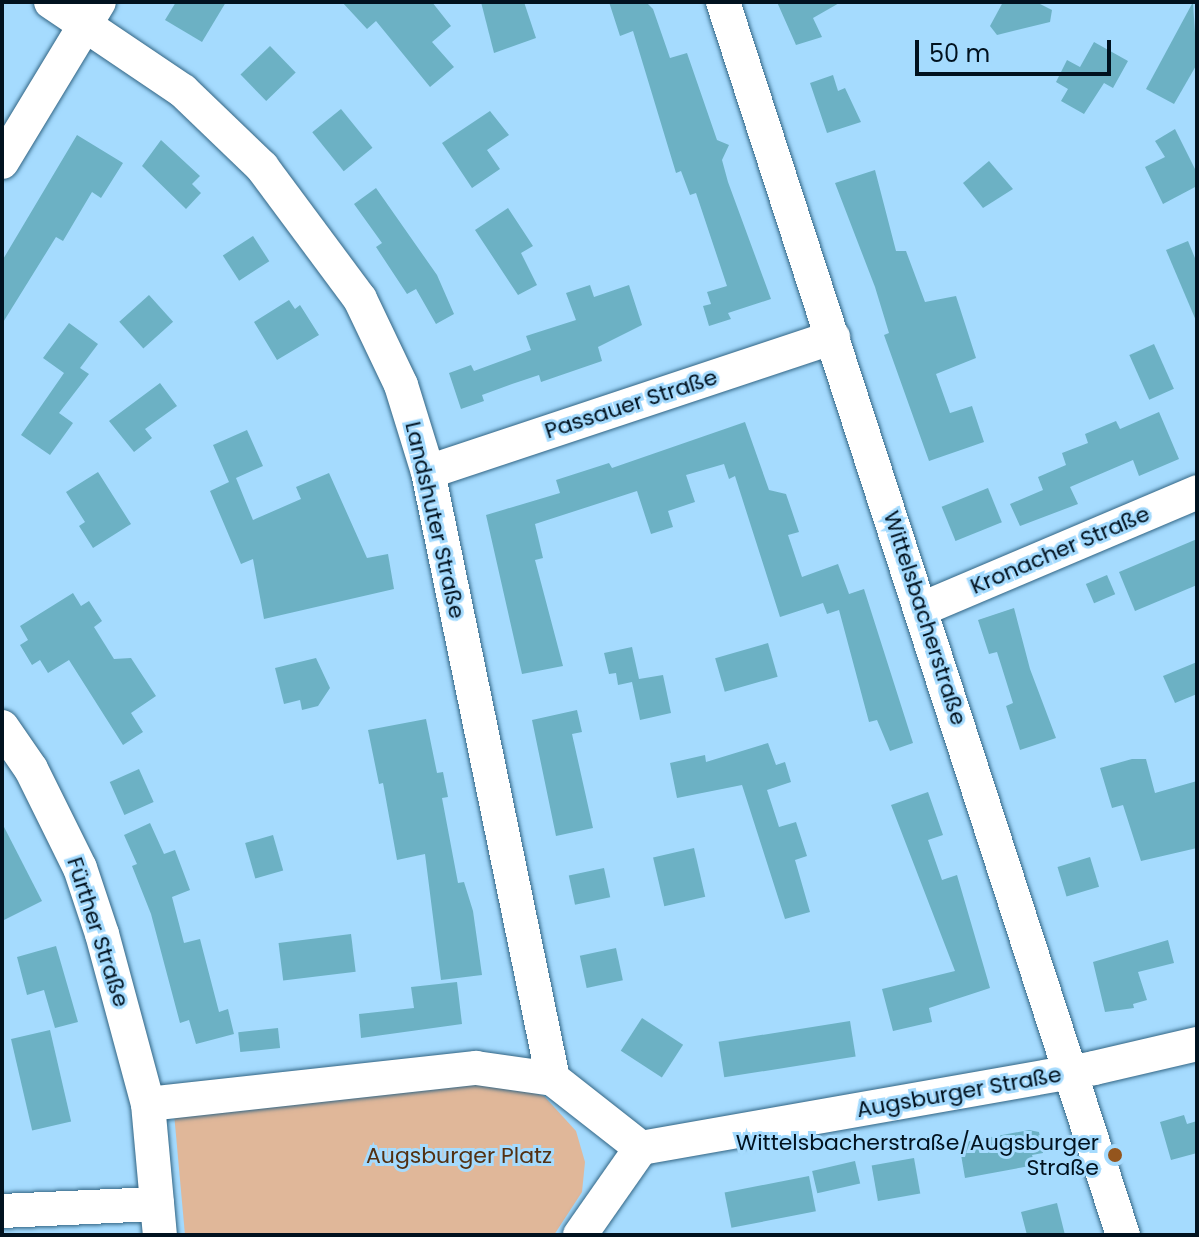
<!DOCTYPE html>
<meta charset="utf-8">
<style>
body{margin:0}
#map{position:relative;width:1199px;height:1237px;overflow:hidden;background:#a5dbfe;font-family:Poppins,sans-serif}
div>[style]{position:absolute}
.green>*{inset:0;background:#e0b799}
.building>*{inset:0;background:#6cb1c4;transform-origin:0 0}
.roads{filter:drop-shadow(0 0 2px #326584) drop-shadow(0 0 2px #326584)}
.minor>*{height:34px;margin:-17px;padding:0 17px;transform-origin:17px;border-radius:17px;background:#fff}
.dots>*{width:22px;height:22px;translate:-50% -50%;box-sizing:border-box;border:4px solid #a5dbfe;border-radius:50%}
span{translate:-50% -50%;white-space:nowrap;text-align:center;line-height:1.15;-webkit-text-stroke:6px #a5dbfe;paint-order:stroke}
.street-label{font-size:22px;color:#01121f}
.poi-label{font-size:22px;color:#01121f}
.right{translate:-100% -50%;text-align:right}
.park-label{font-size:22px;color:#533011}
.frame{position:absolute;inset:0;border:4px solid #01121f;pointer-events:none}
.scale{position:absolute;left:915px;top:40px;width:196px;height:36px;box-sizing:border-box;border:4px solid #01121f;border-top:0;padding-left:10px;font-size:24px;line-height:28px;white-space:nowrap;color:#01121f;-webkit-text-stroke:6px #a5dbfe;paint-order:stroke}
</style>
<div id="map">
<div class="green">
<div style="clip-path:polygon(475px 1075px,544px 1096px,576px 1131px,585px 1162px,582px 1192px,554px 1235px,185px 1235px,174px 1113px)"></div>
</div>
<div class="building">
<div style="clip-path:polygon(176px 2px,226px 2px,202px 42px,165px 20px)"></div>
<div style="clip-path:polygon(342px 2px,432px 2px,451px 26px,432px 42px,454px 67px,430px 87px,376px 21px,367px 29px)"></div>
<div style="clip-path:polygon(481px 2px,524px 2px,536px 38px,494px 53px)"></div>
<div style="clip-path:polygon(609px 2px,646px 2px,653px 9px,670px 58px,687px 53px,717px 140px,729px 145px,722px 160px,728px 182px,771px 299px,728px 313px,731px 319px,709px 326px,703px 306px,711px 304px,707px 292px,727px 286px,696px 193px,690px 195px,681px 171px,676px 173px,633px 31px,620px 36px)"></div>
<div style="clip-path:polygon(777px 2px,841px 2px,813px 18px,822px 37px,796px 45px)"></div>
<div style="clip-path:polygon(1003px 2px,1036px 2px,1052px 10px,1050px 22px,997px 35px,990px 26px)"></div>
<div style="clip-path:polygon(1193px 2px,1197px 64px,1174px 104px,1146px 89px)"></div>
<div style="clip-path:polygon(1094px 42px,1128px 61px,1113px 88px,1104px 83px,1084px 114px,1061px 101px,1068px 89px,1056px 82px,1067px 60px,1080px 67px)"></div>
<div style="left:270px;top:46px;width:37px;height:41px;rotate:46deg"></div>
<div style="clip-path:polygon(833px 75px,838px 91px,845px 88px,861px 122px,827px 133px,810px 83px)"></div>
<div style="left:341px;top:109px;width:50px;height:37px;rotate:51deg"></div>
<div style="clip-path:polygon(490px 111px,509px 135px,487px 150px,500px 169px,472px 188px,442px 143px)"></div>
<div style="clip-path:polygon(1175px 129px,1197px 173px,1197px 186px,1163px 204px,1145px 167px,1165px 157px,1155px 141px)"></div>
<div style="clip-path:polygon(77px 135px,123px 163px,101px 198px,92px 192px,63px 241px,56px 237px,2px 324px,2px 261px)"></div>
<div style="clip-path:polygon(161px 140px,200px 176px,192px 184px,201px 193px,186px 209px,142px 166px)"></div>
<div style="clip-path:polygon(989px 161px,1013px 189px,983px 208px,963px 183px)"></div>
<div style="clip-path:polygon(875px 170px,896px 251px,906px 251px,925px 302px,956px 296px,976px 358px,936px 374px,950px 413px,972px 406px,984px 442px,929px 461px,884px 335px,889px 333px,875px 287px,835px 183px)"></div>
<div style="clip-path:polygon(376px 188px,437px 275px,454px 314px,436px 324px,416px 289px,407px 294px,376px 247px,382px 243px,354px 204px)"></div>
<div style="clip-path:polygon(508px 208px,533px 246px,521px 253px,537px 285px,518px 295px,475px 230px)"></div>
<div style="left:253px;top:236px;width:30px;height:36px;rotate:57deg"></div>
<div style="clip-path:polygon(1188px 241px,1197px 263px,1197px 323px,1166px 250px)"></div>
<div style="clip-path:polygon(590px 285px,594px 297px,629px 285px,642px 325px,598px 347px,602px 361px,541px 382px,539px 375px,512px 384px,482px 395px,484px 401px,461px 409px,449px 373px,471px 365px,474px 371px,531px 350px,526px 336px,576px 320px,566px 293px)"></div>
<div style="left:149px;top:295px;width:36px;height:40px;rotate:48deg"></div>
<div style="clip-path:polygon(289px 300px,295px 309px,300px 305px,319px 335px,277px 360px,254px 322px)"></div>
<div style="clip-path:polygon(69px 323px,98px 344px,80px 368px,89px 374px,59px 413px,73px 423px,50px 455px,21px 435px,64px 373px,43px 358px)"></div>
<div style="left:1154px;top:344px;width:49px;height:27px;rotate:66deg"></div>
<div style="clip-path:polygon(160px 383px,177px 406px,145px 429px,152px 438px,134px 452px,109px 421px)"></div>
<div style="clip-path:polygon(1159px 412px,1179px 459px,1139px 476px,1133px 460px,1070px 487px,1078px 504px,1020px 526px,1010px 504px,1043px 490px,1038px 477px,1066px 465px,1062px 453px,1088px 443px,1085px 434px,1116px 421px,1120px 429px)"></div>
<div style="clip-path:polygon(745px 422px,769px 490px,786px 494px,799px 532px,788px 535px,802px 577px,838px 564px,849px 594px,864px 589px,913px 743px,890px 751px,877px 720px,869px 722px,839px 610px,827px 614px,823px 603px,780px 617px,735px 476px,729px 479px,724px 464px,686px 475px,695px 502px,668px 511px,673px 527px,651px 534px,637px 491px,535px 524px,543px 558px,535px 560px,563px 666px,522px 674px,486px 515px,560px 493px,556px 480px,609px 463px,612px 468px)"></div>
<div style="clip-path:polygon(247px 430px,263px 466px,236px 478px,253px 520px,301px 499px,296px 487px,329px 473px,367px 558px,388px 554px,394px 589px,264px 619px,253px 559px,241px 564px,210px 491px,229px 482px,213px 445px)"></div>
<div style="clip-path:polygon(98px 472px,131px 524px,93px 548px,79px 526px,85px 522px,66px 492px)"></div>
<div style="left:988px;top:488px;width:37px;height:50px;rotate:68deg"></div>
<div style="clip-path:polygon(1197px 539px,1197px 585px,1135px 611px,1119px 572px)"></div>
<div style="left:1107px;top:575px;width:21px;height:23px;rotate:67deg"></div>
<div style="clip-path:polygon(73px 593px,81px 606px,89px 601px,102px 621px,94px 627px,114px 659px,131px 658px,156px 696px,131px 713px,143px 732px,123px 745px,69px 660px,48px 673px,40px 660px,32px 665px,20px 645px,28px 640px,20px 626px)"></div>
<div style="clip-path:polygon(1014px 608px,1030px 669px,1056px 738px,1020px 750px,1006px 706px,1013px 703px,997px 652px,989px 654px,978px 620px)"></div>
<div style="left:768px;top:643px;width:35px;height:55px;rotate:74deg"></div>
<div style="clip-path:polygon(632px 647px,639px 679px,663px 675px,671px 713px,640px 720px,632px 682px,618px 685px,616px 673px,609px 674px,604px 653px)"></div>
<div style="clip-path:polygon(316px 658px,330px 688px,318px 706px,302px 710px,300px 700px,284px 704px,275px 668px)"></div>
<div style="clip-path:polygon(1197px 662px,1197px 694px,1175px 703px,1163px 676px)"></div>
<div style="clip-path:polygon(577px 710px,582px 732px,572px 734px,593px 828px,556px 836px,532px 720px)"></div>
<div style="clip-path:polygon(426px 719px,437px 773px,443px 772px,448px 797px,442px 798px,458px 883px,464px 882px,473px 911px,482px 975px,441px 980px,425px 854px,397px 860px,383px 783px,379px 784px,368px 730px)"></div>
<div style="clip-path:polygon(768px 743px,776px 765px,785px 762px,791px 782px,767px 790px,779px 827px,796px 822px,807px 856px,795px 860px,810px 912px,785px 919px,742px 785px,677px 798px,670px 763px,705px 755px,706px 762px)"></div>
<div style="clip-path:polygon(1132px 759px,1146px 759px,1155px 793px,1197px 781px,1197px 848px,1141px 861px,1123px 805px,1112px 808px,1100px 768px)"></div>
<div style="left:139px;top:769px;width:36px;height:32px;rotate:66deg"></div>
<div style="clip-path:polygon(928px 792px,943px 835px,928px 840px,942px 880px,957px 875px,990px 988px,929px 1008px,932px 1022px,893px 1031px,882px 989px,955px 971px,891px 805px)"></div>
<div style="clip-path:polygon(2px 823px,42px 901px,2px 921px)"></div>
<div style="clip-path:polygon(150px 823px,164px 854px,175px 850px,190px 890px,172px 897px,184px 943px,200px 939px,219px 1012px,228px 1009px,234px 1034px,196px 1044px,189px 1020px,180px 1023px,151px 914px,132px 866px,137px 864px,124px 835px)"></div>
<div style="left:273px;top:835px;width:37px;height:29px;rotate:74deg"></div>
<div style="left:694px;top:848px;width:50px;height:42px;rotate:77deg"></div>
<div style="left:1090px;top:857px;width:31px;height:34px;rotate:73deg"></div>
<div style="left:604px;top:868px;width:30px;height:36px;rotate:78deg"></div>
<div style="left:351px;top:934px;width:38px;height:73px;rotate:83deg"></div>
<div style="clip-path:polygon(1168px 940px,1174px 963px,1138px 972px,1147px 1000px,1133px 1004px,1134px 1008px,1105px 1012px,1093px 962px)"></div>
<div style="clip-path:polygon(56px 946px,78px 1022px,55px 1028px,44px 990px,27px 995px,17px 957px)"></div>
<div style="left:616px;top:948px;width:33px;height:37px;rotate:78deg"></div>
<div style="clip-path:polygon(457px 982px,462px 1024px,361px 1038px,359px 1014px,414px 1008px,411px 987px)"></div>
<div style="left:642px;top:1018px;width:49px;height:39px;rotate:33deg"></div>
<div style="left:850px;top:1021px;width:36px;height:133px;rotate:81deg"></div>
<div style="left:278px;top:1028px;width:20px;height:40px;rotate:84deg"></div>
<div style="left:50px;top:1030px;width:94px;height:40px;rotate:77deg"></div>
<div style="clip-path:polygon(1184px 1115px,1187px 1124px,1197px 1121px,1197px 1153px,1171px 1160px,1160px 1122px)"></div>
<div style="clip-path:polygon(1029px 1130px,1039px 1132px,1043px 1153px,1032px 1155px,1035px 1165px,965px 1178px,959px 1143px)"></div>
<div style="left:914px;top:1158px;width:36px;height:43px;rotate:80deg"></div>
<div style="left:855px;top:1161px;width:23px;height:44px;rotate:77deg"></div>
<div style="left:809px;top:1176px;width:36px;height:86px;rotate:79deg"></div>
<div style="clip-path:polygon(1057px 1203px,1065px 1235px,1027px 1235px,1021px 1212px)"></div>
</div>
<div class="roads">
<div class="minor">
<div style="left:51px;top:2px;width:159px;rotate:34deg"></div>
<div style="left:183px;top:91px;width:110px;rotate:43.9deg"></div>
<div style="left:262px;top:167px;width:164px;rotate:53.4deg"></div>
<div style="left:360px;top:299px;width:95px;rotate:64.5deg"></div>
<div style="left:401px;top:385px;width:91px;rotate:72.8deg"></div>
<div style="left:428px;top:472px;width:620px;rotate:78.36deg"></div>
<div style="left:723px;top:2px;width:1296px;rotate:72.03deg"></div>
<div style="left:2px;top:162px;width:187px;rotate:-58.8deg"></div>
<div style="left:428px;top:472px;width:427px;rotate:-18.4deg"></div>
<div style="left:922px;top:609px;width:299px;rotate:-23deg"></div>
<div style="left:2px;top:727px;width:51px;rotate:55.4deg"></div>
<div style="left:31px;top:769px;width:110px;rotate:63.7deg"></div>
<div style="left:80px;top:868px;width:70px;rotate:71.6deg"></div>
<div style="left:102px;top:934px;width:176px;rotate:74.9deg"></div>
<div style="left:148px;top:1104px;width:132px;rotate:84.8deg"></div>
<div style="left:148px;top:1104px;width:330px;rotate:-6.3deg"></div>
<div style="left:476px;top:1068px;width:78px;rotate:8.1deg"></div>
<div style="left:553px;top:1079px;width:112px;rotate:38.1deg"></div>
<div style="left:641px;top:1148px;width:460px;rotate:-10deg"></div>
<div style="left:1094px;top:1068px;width:106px;rotate:-13.1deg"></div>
<div style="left:2px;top:1211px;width:155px;rotate:-2.6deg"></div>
<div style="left:580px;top:1235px;width:106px;rotate:-55deg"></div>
</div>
</div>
<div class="dots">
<div style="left:1115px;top:1155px;background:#94551d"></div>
</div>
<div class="street-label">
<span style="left:631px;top:404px;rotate:-18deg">Passauer Straße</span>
<span style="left:435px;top:520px;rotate:77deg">Landshuter Straße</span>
<span style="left:1060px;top:550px;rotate:-23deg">Kronacher Straße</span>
<span style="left:925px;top:618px;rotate:72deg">Wittelsbacherstraße</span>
<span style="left:98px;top:932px;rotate:72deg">Fürther Straße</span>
<span style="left:959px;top:1092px;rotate:-10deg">Augsburger Straße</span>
</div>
<div class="poi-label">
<span class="right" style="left:1099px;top:1155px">Wittelsbacherstraße/Augsburger<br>Straße</span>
</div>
<div class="park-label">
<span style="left:459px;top:1156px">Augsburger Platz</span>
</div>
<div class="frame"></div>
<div class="scale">50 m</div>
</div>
